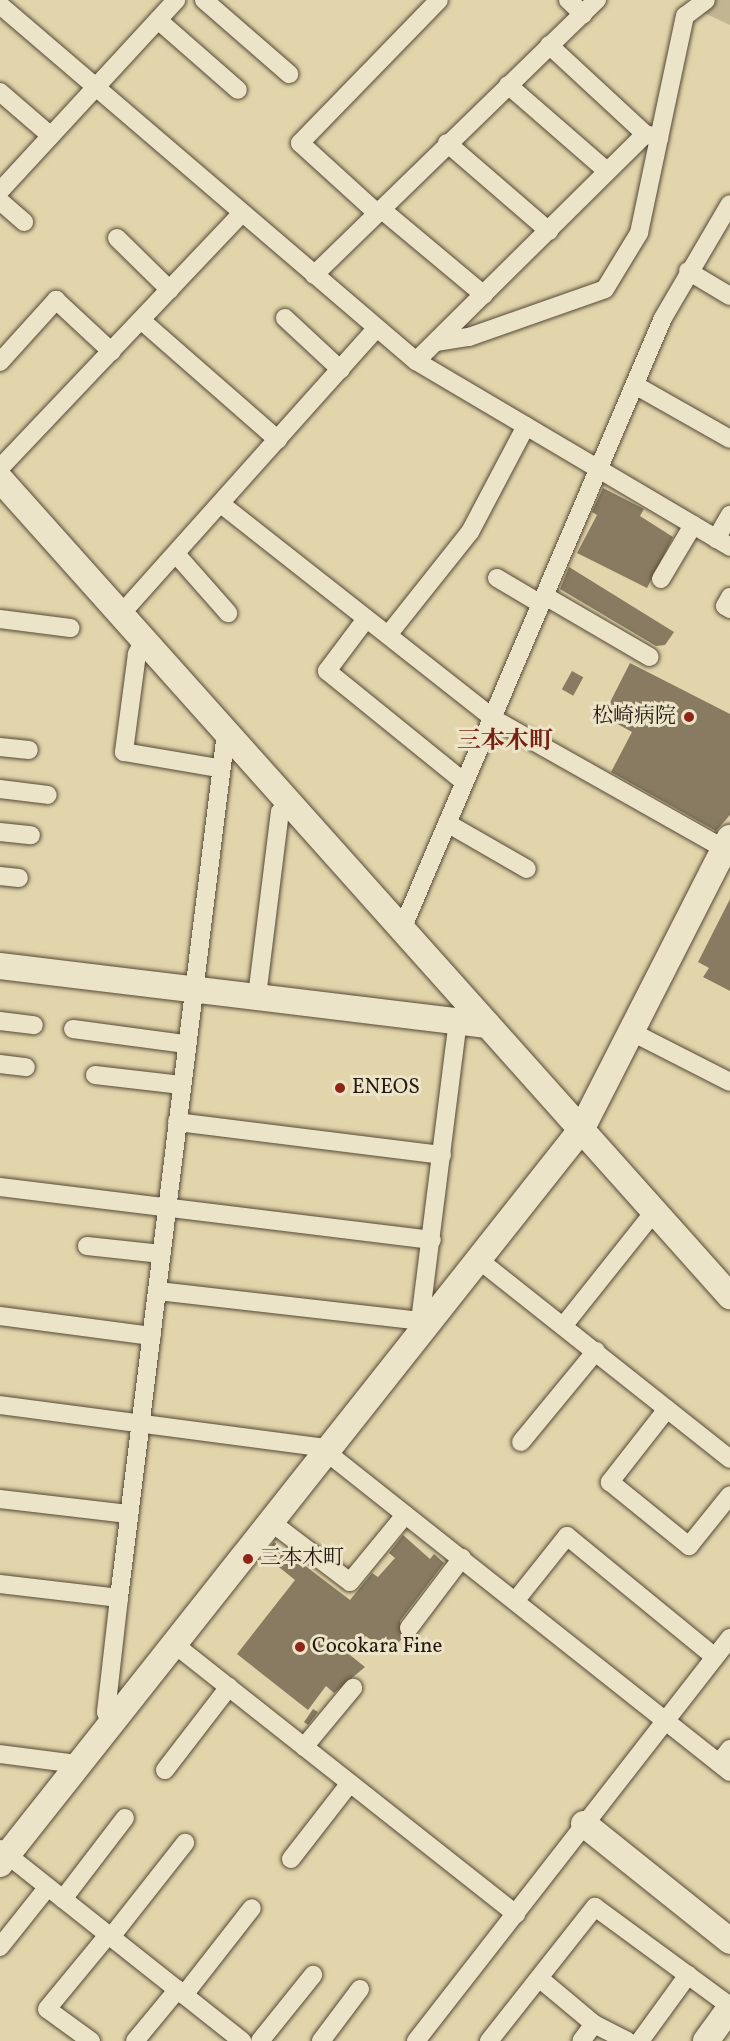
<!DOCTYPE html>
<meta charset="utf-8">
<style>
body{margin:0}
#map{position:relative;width:730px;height:2041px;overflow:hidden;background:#e2d5ab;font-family:Vollkorn,"Noto Serif JP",serif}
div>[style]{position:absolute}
.green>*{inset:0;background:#c2b591}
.building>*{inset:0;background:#887b61;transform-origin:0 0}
.roads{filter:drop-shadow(0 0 2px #554837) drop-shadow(0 0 2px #554837)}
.street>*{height:18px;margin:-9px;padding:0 9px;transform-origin:9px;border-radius:9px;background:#ece4c8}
.secondary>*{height:26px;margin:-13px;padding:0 13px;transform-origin:13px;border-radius:13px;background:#ece4c8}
.dots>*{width:16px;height:16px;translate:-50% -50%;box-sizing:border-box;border:3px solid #ece4c8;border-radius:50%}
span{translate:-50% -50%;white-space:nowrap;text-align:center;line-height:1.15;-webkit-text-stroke:6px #ece4c8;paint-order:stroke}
.poi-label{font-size:21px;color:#261910}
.right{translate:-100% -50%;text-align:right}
.left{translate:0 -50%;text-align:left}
.quarter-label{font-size:24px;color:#7a1f14;font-weight:700}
</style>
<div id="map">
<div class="green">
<div style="clip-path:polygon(714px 0,730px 0,730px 25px,700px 11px)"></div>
</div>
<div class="building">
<div style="clip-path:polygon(603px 488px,644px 509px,640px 516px,673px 537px,647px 588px,577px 553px,597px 515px,592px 512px)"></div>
<div style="clip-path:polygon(569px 567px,674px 632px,665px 645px,656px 646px,560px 589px)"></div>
<div style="clip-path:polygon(630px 663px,730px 714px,730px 815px,716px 831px,611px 772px,632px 732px,603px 716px)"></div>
<div style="left:572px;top:671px;width:13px;height:21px;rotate:29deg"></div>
<div style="clip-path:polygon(730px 899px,730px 991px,703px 977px,709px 968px,698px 962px)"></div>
<div style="clip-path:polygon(403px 1535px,430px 1559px,434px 1554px,444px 1563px,400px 1621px,403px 1637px,389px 1655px,366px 1636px,350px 1655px,365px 1667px,334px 1693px,326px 1686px,308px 1710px,237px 1654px,295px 1580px,264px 1555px,274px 1542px,350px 1600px,372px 1573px,378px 1577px,395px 1558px,389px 1553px)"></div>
<div style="clip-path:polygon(313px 1709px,318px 1712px,308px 1725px,304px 1722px)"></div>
</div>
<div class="roads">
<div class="street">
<div style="left:204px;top:0;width:113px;rotate:41deg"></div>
<div style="left:568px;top:0;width:21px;rotate:43deg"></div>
<div style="left:0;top:5px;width:548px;rotate:40.56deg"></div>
<div style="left:416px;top:361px;width:365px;rotate:30.6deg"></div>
<div style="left:158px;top:20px;width:106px;rotate:41.2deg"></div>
<div style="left:549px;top:45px;width:131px;rotate:42.8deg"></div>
<div style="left:508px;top:85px;width:131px;rotate:41deg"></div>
<div style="left:0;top:92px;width:67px;rotate:40.8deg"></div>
<div style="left:447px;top:143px;width:135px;rotate:40.8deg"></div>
<div style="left:0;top:191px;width:260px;rotate:-47.3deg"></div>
<div style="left:0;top:201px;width:32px;rotate:41deg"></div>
<div style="left:381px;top:209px;width:134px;rotate:39.9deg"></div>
<div style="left:377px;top:213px;width:104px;rotate:-137.7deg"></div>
<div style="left:300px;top:143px;width:199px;rotate:-45.8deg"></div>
<div style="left:117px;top:238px;width:74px;rotate:44.5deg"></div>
<div style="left:688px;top:271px;width:49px;rotate:30.8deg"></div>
<div style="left:314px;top:275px;width:395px;rotate:-44.2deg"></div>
<div style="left:285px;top:318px;width:76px;rotate:42.9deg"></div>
<div style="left:141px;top:320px;width:182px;rotate:41.2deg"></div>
<div style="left:436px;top:342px;width:33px;rotate:-9deg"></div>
<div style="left:469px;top:337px;width:144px;rotate:-19.4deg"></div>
<div style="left:605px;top:289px;width:66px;rotate:-58.7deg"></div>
<div style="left:639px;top:233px;width:97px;rotate:-78.1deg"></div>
<div style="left:416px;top:361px;width:322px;rotate:-44.7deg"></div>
<div style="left:645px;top:134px;width:15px;rotate:16deg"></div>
<div style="left:659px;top:138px;width:125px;rotate:-78deg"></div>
<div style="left:685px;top:16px;width:26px;rotate:-37deg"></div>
<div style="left:0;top:362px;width:84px;rotate:-47.9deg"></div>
<div style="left:56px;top:300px;width:76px;rotate:42.9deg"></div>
<div style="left:635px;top:385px;width:109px;rotate:29.6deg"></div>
<div style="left:0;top:468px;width:350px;rotate:-46.5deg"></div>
<div style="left:221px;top:504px;width:347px;rotate:38.2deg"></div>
<div style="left:494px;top:719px;width:271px;rotate:29.4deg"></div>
<div style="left:716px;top:539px;width:28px;rotate:-60deg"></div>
<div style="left:176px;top:554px;width:79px;rotate:48.6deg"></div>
<div style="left:497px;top:578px;width:51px;rotate:30.6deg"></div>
<div style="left:661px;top:579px;width:63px;rotate:-59.3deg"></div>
<div style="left:545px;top:596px;width:121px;rotate:30.2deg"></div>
<div style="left:730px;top:597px;width:10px;rotate:119deg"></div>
<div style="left:725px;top:606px;width:6px;rotate:31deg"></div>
<div style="left:121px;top:614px;width:382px;rotate:-48.2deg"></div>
<div style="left:0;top:619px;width:71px;rotate:7.3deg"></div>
<div style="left:366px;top:619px;width:65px;rotate:126.9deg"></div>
<div style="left:327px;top:671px;width:176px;rotate:39deg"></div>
<div style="left:388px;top:635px;width:132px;rotate:-51.5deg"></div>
<div style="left:470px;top:532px;width:120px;rotate:-62.2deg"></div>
<div style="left:144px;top:640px;width:16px;rotate:117deg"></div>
<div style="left:137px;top:654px;width:99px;rotate:97.6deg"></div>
<div style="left:124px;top:752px;width:96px;rotate:9.6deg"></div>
<div style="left:0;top:747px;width:29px;rotate:6deg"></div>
<div style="left:0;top:789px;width:48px;rotate:7.1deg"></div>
<div style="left:447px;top:823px;width:92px;rotate:29.9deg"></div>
<div style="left:0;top:832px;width:31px;rotate:6deg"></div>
<div style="left:0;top:876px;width:19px;rotate:6deg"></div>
<div style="left:402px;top:929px;width:664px;rotate:-66.87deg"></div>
<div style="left:663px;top:318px;width:132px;rotate:-59.6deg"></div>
<div style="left:257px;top:996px;width:185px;rotate:-82.9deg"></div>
<div style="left:280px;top:812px;width:12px;rotate:-48deg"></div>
<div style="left:0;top:1021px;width:34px;rotate:7deg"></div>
<div style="left:73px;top:1029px;width:114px;rotate:7.6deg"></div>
<div style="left:630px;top:1031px;width:112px;rotate:27deg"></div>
<div style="left:0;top:1064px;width:26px;rotate:7deg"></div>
<div style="left:95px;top:1075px;width:87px;rotate:6.6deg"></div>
<div style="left:177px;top:1122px;width:267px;rotate:7.1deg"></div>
<div style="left:0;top:1187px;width:435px;rotate:7deg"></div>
<div style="left:87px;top:1246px;width:75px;rotate:6.1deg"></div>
<div style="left:479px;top:1260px;width:320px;rotate:38.4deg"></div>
<div style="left:158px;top:1291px;width:264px;rotate:6.5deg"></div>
<div style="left:0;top:1316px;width:153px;rotate:7.5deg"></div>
<div style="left:564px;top:1325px;width:144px;rotate:-51.5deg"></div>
<div style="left:425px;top:1327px;width:8px;rotate:-130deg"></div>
<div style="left:420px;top:1321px;width:302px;rotate:-82.8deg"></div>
<div style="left:0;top:1405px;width:323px;rotate:7.5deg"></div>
<div style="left:320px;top:1447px;width:523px;rotate:38.4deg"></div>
<div style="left:667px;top:1409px;width:93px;rotate:128deg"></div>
<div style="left:610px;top:1482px;width:102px;rotate:39deg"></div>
<div style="left:689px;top:1546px;width:65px;rotate:-51.2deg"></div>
<div style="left:521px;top:1442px;width:118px;rotate:-50.5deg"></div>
<div style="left:0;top:1499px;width:129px;rotate:6.7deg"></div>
<div style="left:271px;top:1522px;width:99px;rotate:37.2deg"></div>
<div style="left:350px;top:1582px;width:87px;rotate:-50.6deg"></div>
<div style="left:0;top:1584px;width:120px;rotate:6.7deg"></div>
<div style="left:516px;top:1600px;width:82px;rotate:-51.4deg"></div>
<div style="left:567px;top:1536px;width:191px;rotate:39.3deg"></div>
<div style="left:409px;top:1628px;width:88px;rotate:-52.9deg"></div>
<div style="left:174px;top:1644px;width:436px;rotate:38.3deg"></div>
<div style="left:110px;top:1724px;width:13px;rotate:-108deg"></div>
<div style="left:106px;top:1712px;width:115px;rotate:-83.5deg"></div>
<div style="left:119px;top:1598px;width:872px;rotate:-82.95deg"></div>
<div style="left:304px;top:1747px;width:77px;rotate:-50.3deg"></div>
<div style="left:0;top:1754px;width:78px;rotate:7.4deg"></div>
<div style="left:719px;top:1763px;width:18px;rotate:-52deg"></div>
<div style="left:165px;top:1770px;width:105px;rotate:-52.4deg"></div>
<div style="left:0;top:1849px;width:309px;rotate:38.4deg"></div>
<div style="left:291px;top:1859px;width:96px;rotate:-52.2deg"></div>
<div style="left:63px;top:1899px;width:102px;rotate:-52.6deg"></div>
<div style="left:111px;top:1937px;width:120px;rotate:-51.8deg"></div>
<div style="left:0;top:1947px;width:75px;rotate:-51.5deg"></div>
<div style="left:539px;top:1978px;width:72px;rotate:39.9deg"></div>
<div style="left:594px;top:2024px;width:21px;rotate:127deg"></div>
<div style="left:184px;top:1995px;width:110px;rotate:-52deg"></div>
<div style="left:594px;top:2024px;width:37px;rotate:27deg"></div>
<div style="left:91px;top:2041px;width:54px;rotate:-144deg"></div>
<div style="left:47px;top:2009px;width:96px;rotate:-50.5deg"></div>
<div style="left:135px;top:2041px;width:67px;rotate:-50.4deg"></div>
<div style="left:260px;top:2041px;width:85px;rotate:-51.2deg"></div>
<div style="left:321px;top:2041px;width:65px;rotate:-53.1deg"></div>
<div style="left:416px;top:2041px;width:511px;rotate:-52.08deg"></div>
<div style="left:489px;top:2041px;width:171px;rotate:-51.7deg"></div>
<div style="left:595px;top:1907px;width:167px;rotate:36.3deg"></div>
<div style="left:640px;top:2041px;width:82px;rotate:-54deg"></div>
</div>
<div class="secondary">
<div style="left:0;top:479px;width:1096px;rotate:48.22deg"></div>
<div style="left:0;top:966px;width:491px;rotate:6.9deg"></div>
<div style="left:584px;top:1824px;width:187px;rotate:38.7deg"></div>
<div style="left:0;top:1864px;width:936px;rotate:-51.64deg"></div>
<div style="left:581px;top:1130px;width:328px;rotate:-63deg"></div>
<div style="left:706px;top:2041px;width:41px;rotate:-54deg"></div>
</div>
</div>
<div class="dots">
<div style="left:689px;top:717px;background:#8f2418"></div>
<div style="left:340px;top:1088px;background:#8f2418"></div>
<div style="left:248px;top:1559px;background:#8f2418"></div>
<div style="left:300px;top:1647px;background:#8f2418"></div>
</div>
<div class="poi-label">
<span class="right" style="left:676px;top:717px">松崎病院</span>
<span class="left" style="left:352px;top:1088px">ENEOS</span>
<span class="left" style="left:260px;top:1559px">三本木町</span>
<span class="left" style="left:312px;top:1647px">Cocokara Fine</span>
</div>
<div class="quarter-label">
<span style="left:505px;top:743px">三本木町</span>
</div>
</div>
